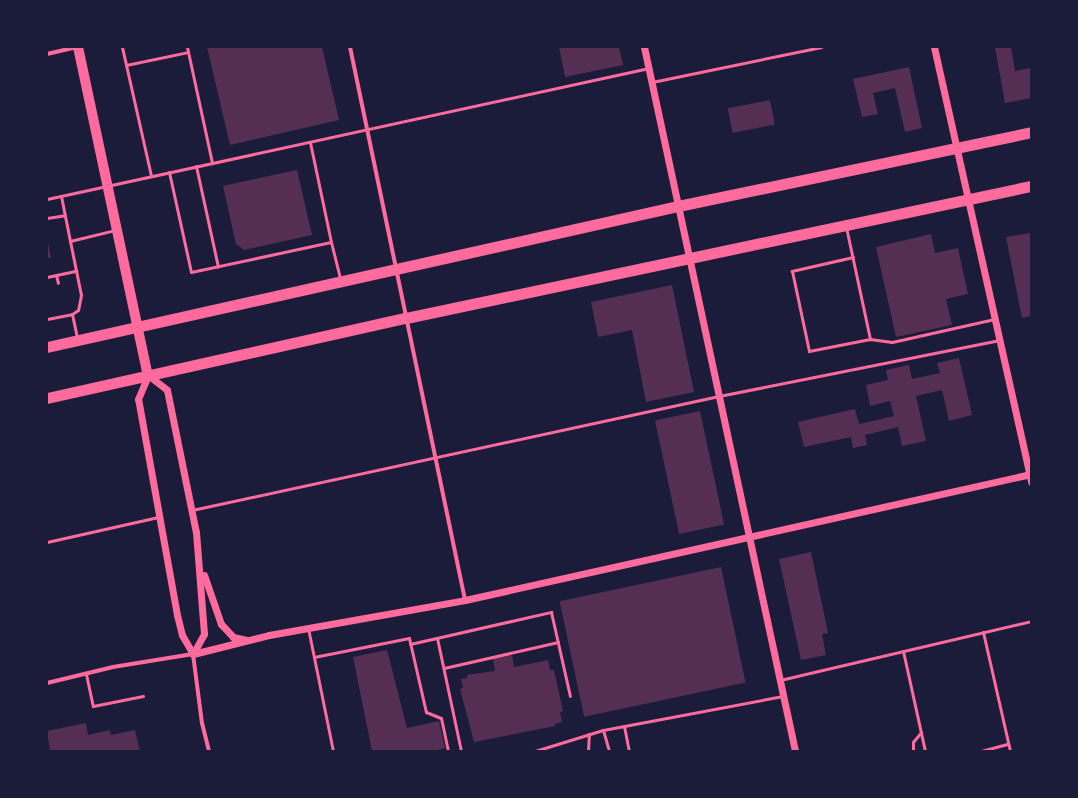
<!DOCTYPE html>
<style>
body{margin:0}
#map{position:relative;width:1078px;height:798px;overflow:hidden;background:#1b1b3a;font-family:Arial,sans-serif}
div>[style]{position:absolute}
.building>*{inset:0;background:#542f53;transform-origin:0 0}
.service>*{height:3px;margin:-1.5px;padding:0 1.5px;transform-origin:1.5px;border-radius:1.5px;background:#ff6b9d}
.minor>*{height:4px;margin:-2px;padding:0 2px;transform-origin:2px;border-radius:2px;background:#ff6b9d}
.tertiary>*{height:7px;margin:-3.5px;padding:0 3.5px;transform-origin:3.5px;border-radius:3.5px;background:#ff6b9d}
.primary>*{height:10px;margin:-5px;padding:0 5px;transform-origin:5px;border-radius:5px;background:#ff6b9d}
.trunk>*{height:11px;margin:-5.5px;padding:0 5.5px;transform-origin:5.5px;border-radius:5.5px;background:#ff6b9d}
span{translate:-50% -50%;white-space:nowrap;text-align:center;line-height:1.15;-webkit-text-stroke:3.5px #1b1b3a;paint-order:stroke}
.frame{position:absolute;inset:0;border:48px solid #1b1b3a;pointer-events:none}
</style>
<div id="map">
<div class="building">
<div style="clip-path:polygon(207px 47px,322px 47px,339px 120px,230px 145px)"></div>
<div style="clip-path:polygon(559px 47px,619px 47px,623px 65px,565px 77px)"></div>
<div style="clip-path:polygon(995px 47px,1011px 47px,1015px 71px,1031px 68px,1031px 98px,1005px 103px)"></div>
<div style="clip-path:polygon(909px 67px,922px 128px,905px 132px,895px 88px,873px 93px,878px 114px,862px 117px,853px 79px)"></div>
<div style="left:770px;top:100px;width:25px;height:43px;rotate:79deg"></div>
<div style="clip-path:polygon(297px 170px,312px 235px,244px 250px,236px 244px,223px 186px)"></div>
<div style="clip-path:polygon(1031px 233px,1031px 316px,1022px 318px,1006px 237px)"></div>
<div style="clip-path:polygon(931px 234px,935px 253px,958px 248px,968px 294px,946px 299px,952px 325px,896px 337px,876px 247px)"></div>
<div style="clip-path:polygon(47px 238px,51px 258px,47px 258px)"></div>
<div style="clip-path:polygon(672px 285px,694px 392px,646px 402px,632px 330px,598px 337px,591px 302px)"></div>
<div style="clip-path:polygon(959px 358px,972px 415px,949px 421px,942px 390px,916px 396px,926px 441px,902px 446px,898px 427px,865px 435px,867px 445px,853px 448px,851px 437px,804px 447px,798px 422px,855px 409px,859px 424px,894px 416px,890px 401px,870px 406px,866px 385px,888px 380px,886px 370px,909px 365px,912px 379px,940px 373px,937px 363px)"></div>
<div style="left:700px;top:411px;width:116px;height:46px;rotate:78deg"></div>
<div style="clip-path:polygon(811px 552px,828px 633px,822px 634px,826px 655px,801px 660px,779px 559px)"></div>
<div style="left:721px;top:567px;width:118px;height:165px;rotate:78deg"></div>
<div style="clip-path:polygon(387px 650px,407px 728px,439px 721px,445px 748px,434px 751px,372px 751px,353px 657px)"></div>
<div style="clip-path:polygon(512px 655px,514px 667px,548px 660px,550px 670px,554px 670px,563px 711px,560px 712px,562px 722px,555px 724px,555px 726px,474px 742px,460px 689px,463px 688px,461px 679px,467px 678px,467px 675px,495px 671px,493px 659px)"></div>
<div style="clip-path:polygon(86px 723px,88px 735px,110px 730px,111px 735px,135px 730px,140px 751px,50px 751px,47px 731px)"></div>
</div>
<div class="service">
<div style="left:122px;top:47px;width:132px;rotate:77.3deg"></div>
<div style="left:187px;top:47px;width:119px;rotate:77.8deg"></div>
<div style="left:126px;top:65px;width:63px;rotate:-11.8deg"></div>
<div style="left:652px;top:82px;width:173px;rotate:-11.7deg"></div>
<div style="left:196px;top:166px;width:103px;rotate:77.7deg"></div>
<div style="left:169px;top:172px;width:102px;rotate:77.6deg"></div>
<div style="left:191px;top:272px;width:143px;rotate:-12.1deg"></div>
<div style="left:331px;top:242px;width:102px;rotate:-101.9deg"></div>
<div style="left:61px;top:196px;width:46px;rotate:78.7deg"></div>
<div style="left:70px;top:241px;width:46px;rotate:-13.7deg"></div>
<div style="left:47px;top:199px;width:616px;rotate:-12.28deg"></div>
<div style="left:47px;top:218px;width:18px;rotate:-9deg"></div>
<div style="left:846px;top:227px;width:115px;rotate:77.9deg"></div>
<div style="left:70px;top:241px;width:55px;rotate:78.5deg"></div>
<div style="left:81px;top:295px;width:15px;rotate:101deg"></div>
<div style="left:78px;top:310px;width:7px;rotate:146deg"></div>
<div style="left:331px;top:242px;width:38px;rotate:76deg"></div>
<div style="left:853px;top:257px;width:63px;rotate:167.1deg"></div>
<div style="left:792px;top:271px;width:82px;rotate:78deg"></div>
<div style="left:809px;top:351px;width:62px;rotate:-11.1deg"></div>
<div style="left:870px;top:339px;width:22px;rotate:8deg"></div>
<div style="left:892px;top:342px;width:105px;rotate:-12.7deg"></div>
<div style="left:56px;top:275px;width:8px;rotate:76deg"></div>
<div style="left:47px;top:277px;width:30px;rotate:-12deg"></div>
<div style="left:47px;top:319px;width:25px;rotate:-11deg"></div>
<div style="left:72px;top:314px;width:25px;rotate:78deg"></div>
<div style="left:192px;top:510px;width:539px;rotate:-12.21deg"></div>
<div style="left:719px;top:396px;width:285px;rotate:-11.3deg"></div>
<div style="left:47px;top:542px;width:114px;rotate:-12.7deg"></div>
<div style="left:308px;top:628px;width:126px;rotate:78.5deg"></div>
<div style="left:983px;top:632px;width:122px;rotate:77.2deg"></div>
<div style="left:437px;top:638px;width:116px;rotate:78deg"></div>
<div style="left:410px;top:644px;width:145px;rotate:-12.8deg"></div>
<div style="left:551px;top:612px;width:86px;rotate:77.3deg"></div>
<div style="left:903px;top:651px;width:102px;rotate:77.6deg"></div>
<div style="left:314px;top:657px;width:97px;rotate:-11.3deg"></div>
<div style="left:409px;top:638px;width:76px;rotate:77.1deg"></div>
<div style="left:426px;top:712px;width:16px;rotate:22deg"></div>
<div style="left:441px;top:718px;width:34px;rotate:78deg"></div>
<div style="left:444px;top:668px;width:117px;rotate:-12.8deg"></div>
<div style="left:86px;top:674px;width:33px;rotate:78deg"></div>
<div style="left:93px;top:706px;width:51px;rotate:-11.3deg"></div>
<div style="left:780px;top:680px;width:258px;rotate:-13.2deg"></div>
<div style="left:624px;top:726px;width:25px;rotate:79deg"></div>
<div style="left:603px;top:730px;width:22px;rotate:74deg"></div>
<div style="left:913px;top:749px;width:7px;rotate:-90deg"></div>
<div style="left:913px;top:742px;width:13px;rotate:-51deg"></div>
<div style="left:535px;top:751px;width:71px;rotate:-17.2deg"></div>
<div style="left:603px;top:730px;width:183px;rotate:-10.7deg"></div>
<div style="left:588px;top:751px;width:17px;rotate:-87deg"></div>
<div style="left:981px;top:751px;width:28px;rotate:-15deg"></div>
</div>
<div class="minor">
<div style="left:350px;top:47px;width:565px;rotate:78.25deg"></div>
<div style="left:47px;top:54px;width:32px;rotate:-13deg"></div>
<div style="left:47px;top:683px;width:68px;rotate:-13.6deg"></div>
<div style="left:113px;top:667px;width:81px;rotate:-9.2deg"></div>
<div style="left:193px;top:654px;width:70px;rotate:82.6deg"></div>
<div style="left:202px;top:723px;width:29px;rotate:76deg"></div>
</div>
<div class="tertiary">
<div style="left:644px;top:47px;width:720px;rotate:77.89deg"></div>
<div style="left:934px;top:47px;width:446px;rotate:77.4deg"></div>
<div style="left:148px;top:375px;width:24px;rotate:38deg"></div>
<div style="left:167px;top:390px;width:145px;rotate:78.5deg"></div>
<div style="left:196px;top:532px;width:102px;rotate:85.5deg"></div>
<div style="left:204px;top:634px;width:23px;rotate:119deg"></div>
<div style="left:193px;top:654px;width:22px;rotate:-120deg"></div>
<div style="left:182px;top:635px;width:21px;rotate:-104deg"></div>
<div style="left:177px;top:615px;width:219px;rotate:-100.2deg"></div>
<div style="left:138px;top:399px;width:26px;rotate:-67deg"></div>
<div style="left:204px;top:575px;width:52px;rotate:70.9deg"></div>
<div style="left:221px;top:624px;width:18px;rotate:47deg"></div>
<div style="left:233px;top:637px;width:14px;rotate:12deg"></div>
<div style="left:193px;top:654px;width:78px;rotate:-14deg"></div>
<div style="left:269px;top:635px;width:199px;rotate:-10.1deg"></div>
<div style="left:465px;top:600px;width:580px;rotate:-12.55deg"></div>
</div>
<div class="primary">
<div style="left:78px;top:47px;width:335px;rotate:78deg"></div>
</div>
<div class="trunk">
<div style="left:47px;top:347px;width:647px;rotate:-12.6deg"></div>
<div style="left:678px;top:206px;width:361px;rotate:-11.8deg"></div>
<div style="left:47px;top:398px;width:368px;rotate:-12.6deg"></div>
<div style="left:406px;top:318px;width:639px;rotate:-11.93deg"></div>
</div>
<div class="frame"></div>
</div>
